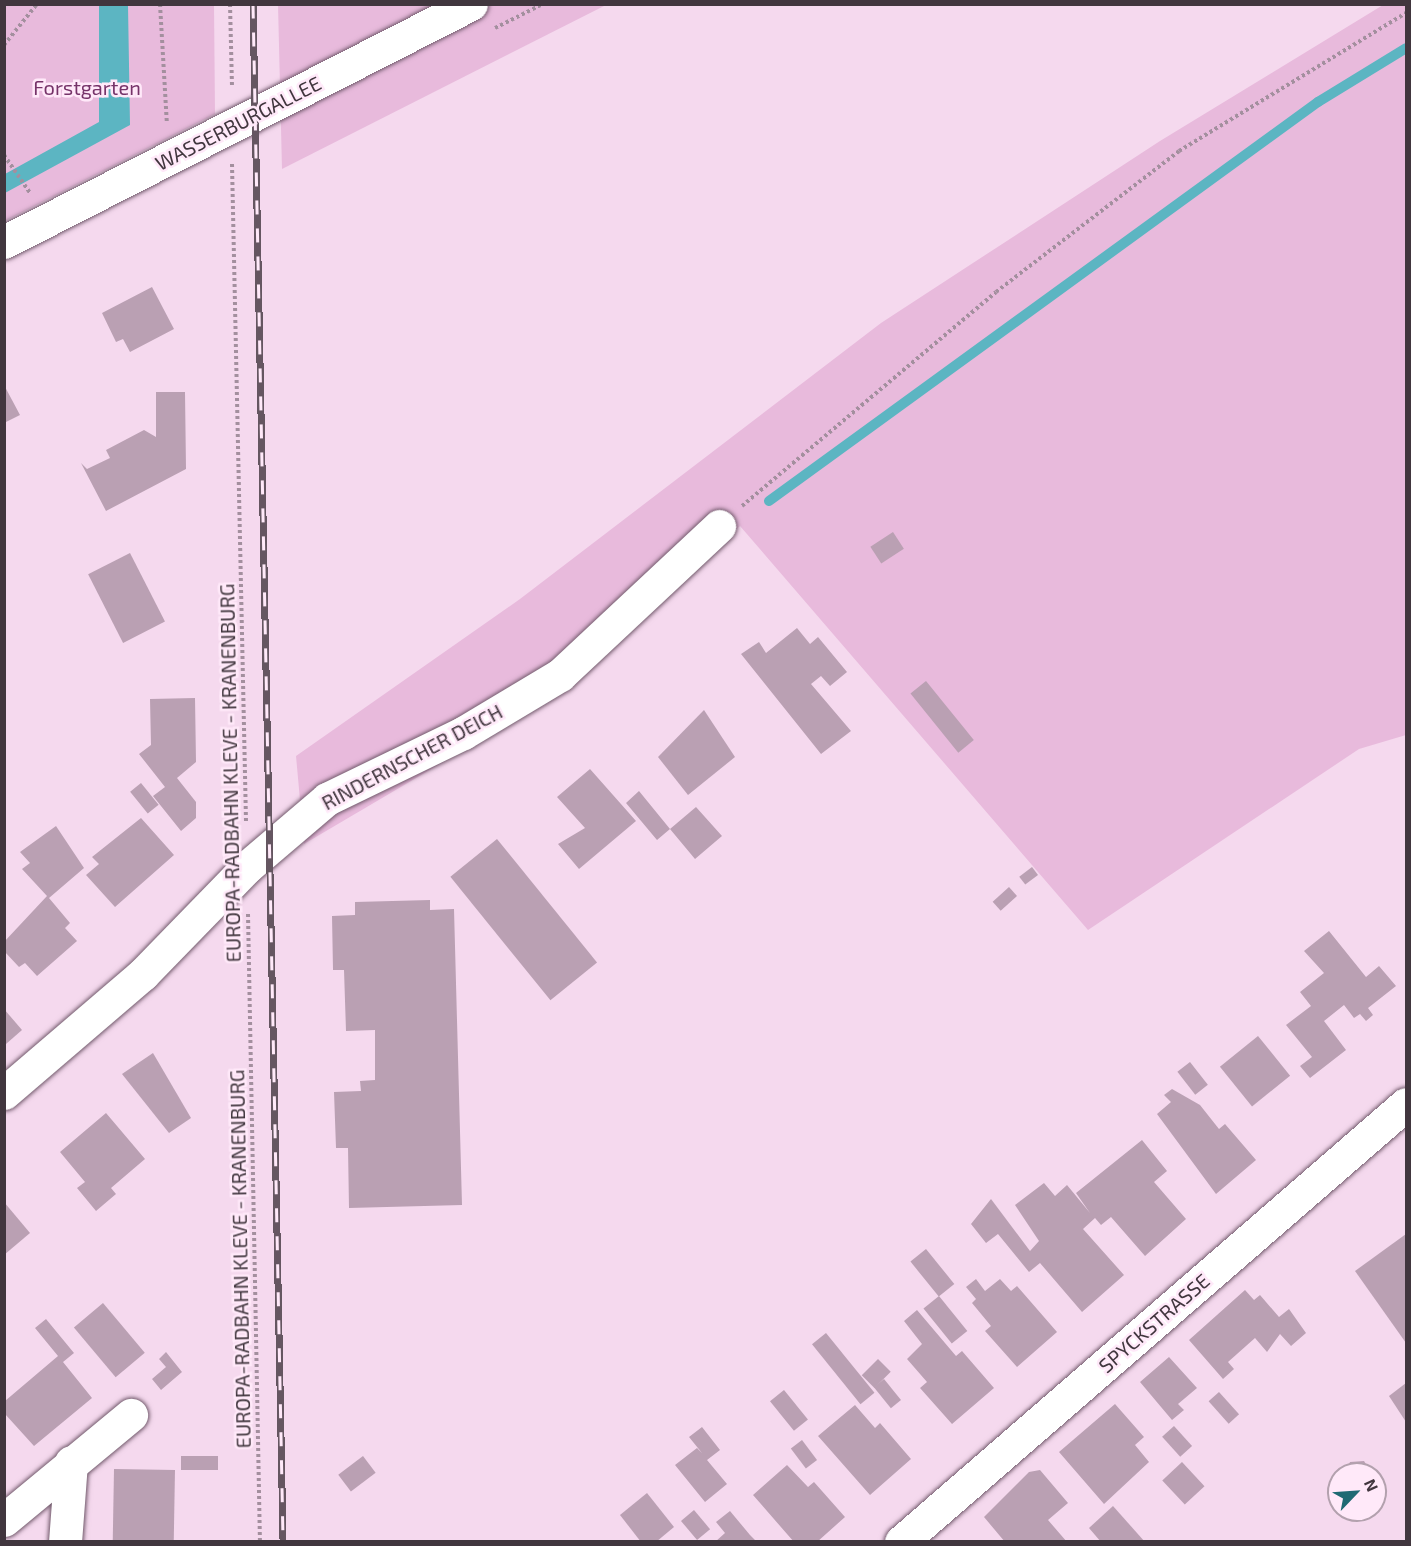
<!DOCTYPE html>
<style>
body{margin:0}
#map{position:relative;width:1411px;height:1546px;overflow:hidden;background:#f5d9ee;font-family:"Exo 2",sans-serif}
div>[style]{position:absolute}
.green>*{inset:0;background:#e8badc}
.water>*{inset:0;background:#5cb5c2}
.stream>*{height:10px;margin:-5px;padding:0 5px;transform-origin:5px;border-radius:5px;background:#5cb5c2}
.building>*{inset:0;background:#baa0b3;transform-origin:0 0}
.path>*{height:4px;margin-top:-2px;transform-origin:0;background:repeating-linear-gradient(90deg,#a38f9e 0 3px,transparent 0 6px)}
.roads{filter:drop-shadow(0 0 2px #725a6c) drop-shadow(0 0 2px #725a6c)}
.street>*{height:33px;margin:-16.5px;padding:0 16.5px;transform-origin:16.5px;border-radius:16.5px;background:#fff}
.rail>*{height:7px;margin-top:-3.5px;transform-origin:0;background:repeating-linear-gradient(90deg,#ffe9f9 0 14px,#655661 0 28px);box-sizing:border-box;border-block:2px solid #655661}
span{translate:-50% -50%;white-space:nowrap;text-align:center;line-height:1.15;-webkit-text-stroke:5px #ffe9f9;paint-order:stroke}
.park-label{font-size:20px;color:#763369}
.street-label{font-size:20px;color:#41363e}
.frame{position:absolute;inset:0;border:6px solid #41363e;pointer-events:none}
.north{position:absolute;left:1327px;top:1462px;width:60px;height:60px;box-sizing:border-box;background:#ffe9f9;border:2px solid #b3a1ae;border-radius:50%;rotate:65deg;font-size:16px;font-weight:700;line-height:24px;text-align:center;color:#41363e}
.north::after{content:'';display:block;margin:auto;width:21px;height:27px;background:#1f6973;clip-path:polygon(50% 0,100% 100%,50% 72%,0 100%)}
</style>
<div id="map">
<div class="green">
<div style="clip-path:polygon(278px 4px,606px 5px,282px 169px)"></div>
<div style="clip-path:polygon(5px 5px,214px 5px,215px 114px,5px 221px)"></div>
<div style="clip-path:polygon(1383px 5px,1406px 5px,1406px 735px,1359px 749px,1088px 930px,740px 526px,569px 688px,304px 844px,296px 756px,520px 599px,881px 323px,1160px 141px)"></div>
</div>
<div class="water">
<div style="clip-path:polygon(99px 5px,128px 5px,130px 125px,5px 193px,5px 174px,99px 122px)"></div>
</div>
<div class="stream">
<div style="left:769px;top:501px;width:679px;rotate:-36.01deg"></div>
<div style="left:1318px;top:102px;width:103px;rotate:-31.5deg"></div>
</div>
<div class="building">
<div style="clip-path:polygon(152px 287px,174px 329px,130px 352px,123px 339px,116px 342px,102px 313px)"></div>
<div style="clip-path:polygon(4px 385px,20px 415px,4px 423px)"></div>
<div style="clip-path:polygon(156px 392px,185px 392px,186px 469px,106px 511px,81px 463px,87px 469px,110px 458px,106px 450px,144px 430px,156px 437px)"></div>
<div style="left:893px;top:532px;width:20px;height:27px;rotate:57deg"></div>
<div style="left:130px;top:553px;width:77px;height:47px;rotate:63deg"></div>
<div style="clip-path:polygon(797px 628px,810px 644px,818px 637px,847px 672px,830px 686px,821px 676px,811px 684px,851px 731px,821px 754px,741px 654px,759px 642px,766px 653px)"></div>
<div style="left:926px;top:681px;width:76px;height:20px;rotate:51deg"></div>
<div style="clip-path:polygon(195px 698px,196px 762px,177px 778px,196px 802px,196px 818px,181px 831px,153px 796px,165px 787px,139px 754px,151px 745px,150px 699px)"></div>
<div style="clip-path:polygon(704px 710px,735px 757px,688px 795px,658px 757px)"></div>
<div style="clip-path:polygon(590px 769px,636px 821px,579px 869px,558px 844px,585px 828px,557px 797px)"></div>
<div style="left:141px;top:783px;width:28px;height:14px;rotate:51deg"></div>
<div style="clip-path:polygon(639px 791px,670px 829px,696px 807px,722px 836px,695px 859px,670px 829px,657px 840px,626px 803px)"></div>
<div style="clip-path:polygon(141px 818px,174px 855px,115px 907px,86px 875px,99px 864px,92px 857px)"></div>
<div style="clip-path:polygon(56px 826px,84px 868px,49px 898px,70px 923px,65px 928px,77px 941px,37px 976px,25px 963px,19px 967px,4px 951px,4px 942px,47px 896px,22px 869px,30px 863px,20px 852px)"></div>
<div style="left:497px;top:839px;width:159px;height:60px;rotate:51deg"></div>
<div style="left:1032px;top:867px;width:10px;height:16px;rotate:53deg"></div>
<div style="left:1009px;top:887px;width:12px;height:22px;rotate:48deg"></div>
<div style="clip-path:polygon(430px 900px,430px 910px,454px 909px,462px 1205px,349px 1208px,348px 1148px,336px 1148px,334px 1092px,361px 1091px,360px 1081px,375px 1080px,375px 1030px,346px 1031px,344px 970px,333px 970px,332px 916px,355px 915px,355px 902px)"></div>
<div style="clip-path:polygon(1329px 931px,1366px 977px,1379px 966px,1396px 986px,1368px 1008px,1373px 1015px,1366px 1021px,1360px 1014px,1354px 1018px,1344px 1005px,1324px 1021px,1346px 1050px,1310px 1078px,1300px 1066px,1312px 1057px,1286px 1025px,1311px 1006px,1300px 992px,1324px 973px,1304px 951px)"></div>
<div style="clip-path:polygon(4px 1009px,22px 1030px,6px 1044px,4px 1042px)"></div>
<div style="left:1258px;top:1036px;width:51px;height:49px;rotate:51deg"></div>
<div style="clip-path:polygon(153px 1053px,191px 1118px,169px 1133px,122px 1074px)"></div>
<div style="left:1190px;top:1062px;width:29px;height:16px;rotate:52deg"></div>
<div style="clip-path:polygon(1172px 1089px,1200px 1105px,1219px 1129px,1225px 1124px,1256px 1160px,1216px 1194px,1157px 1114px,1171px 1102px,1164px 1095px)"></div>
<div style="clip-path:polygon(106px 1113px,145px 1159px,111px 1188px,116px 1194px,96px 1211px,77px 1188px,85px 1182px,60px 1152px)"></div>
<div style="clip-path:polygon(1142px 1140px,1167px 1171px,1154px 1182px,1186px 1219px,1145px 1256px,1111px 1217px,1101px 1225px,1095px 1218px,1083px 1229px,1124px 1275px,1082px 1312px,1040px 1263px,1029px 1272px,998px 1234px,986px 1243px,971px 1224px,991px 1199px,1030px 1251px,1039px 1241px,1015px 1205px,1044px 1183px,1055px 1196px,1067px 1185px,1090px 1213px,1076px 1193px)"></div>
<div style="clip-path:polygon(4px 1202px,30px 1233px,4px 1255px)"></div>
<div style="clip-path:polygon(1406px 1234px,1406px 1343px,1355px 1271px)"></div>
<div style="left:926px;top:1249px;width:45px;height:20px;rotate:51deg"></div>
<div style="clip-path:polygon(976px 1279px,985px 1291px,1000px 1279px,1011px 1291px,1017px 1286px,1057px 1332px,1017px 1367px,985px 1331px,991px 1326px,972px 1303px,976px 1299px,966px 1287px)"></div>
<div style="clip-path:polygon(1245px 1290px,1254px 1300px,1260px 1295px,1279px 1317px,1289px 1309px,1306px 1333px,1291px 1346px,1280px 1334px,1267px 1352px,1255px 1338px,1228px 1362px,1234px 1369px,1223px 1379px,1189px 1340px)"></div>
<div style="left:939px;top:1296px;width:45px;height:20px;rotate:51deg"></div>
<div style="left:103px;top:1303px;width:65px;height:38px;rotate:50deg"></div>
<div style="clip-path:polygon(917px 1310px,956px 1356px,962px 1351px,994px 1388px,952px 1424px,920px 1388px,927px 1382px,907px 1359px,922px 1344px,904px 1321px)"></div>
<div style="clip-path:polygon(46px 1319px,74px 1353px,63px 1362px,92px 1398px,34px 1446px,5px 1414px,5px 1401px,58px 1356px,35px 1328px)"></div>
<div style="left:826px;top:1333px;width:77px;height:18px;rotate:51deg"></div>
<div style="clip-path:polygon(166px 1352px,182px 1372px,161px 1390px,152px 1379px,166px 1367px,159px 1359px)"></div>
<div style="clip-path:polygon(1169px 1357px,1197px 1388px,1178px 1404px,1184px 1410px,1172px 1420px,1140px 1382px)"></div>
<div style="left:878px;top:1359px;width:18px;height:23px;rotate:45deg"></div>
<div style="left:884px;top:1379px;width:27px;height:13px;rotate:51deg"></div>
<div style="clip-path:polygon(1406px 1383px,1406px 1422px,1389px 1396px)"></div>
<div style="left:784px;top:1390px;width:38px;height:18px;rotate:51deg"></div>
<div style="left:1219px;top:1392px;width:30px;height:14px;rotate:48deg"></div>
<div style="clip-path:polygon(1115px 1404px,1144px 1437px,1135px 1445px,1149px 1462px,1104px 1504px,1059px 1452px)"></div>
<div style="clip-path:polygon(855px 1405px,875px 1428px,880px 1423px,911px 1459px,870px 1495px,818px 1436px)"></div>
<div style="left:1174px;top:1426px;width:27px;height:16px;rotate:48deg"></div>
<div style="clip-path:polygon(702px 1427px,720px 1450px,707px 1460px,727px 1484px,705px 1502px,675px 1465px,697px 1448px,702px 1453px,689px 1437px)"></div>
<div style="left:802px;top:1440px;width:25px;height:14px;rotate:53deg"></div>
<div style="left:181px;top:1456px;width:37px;height:14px"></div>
<div style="left:363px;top:1456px;width:21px;height:31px;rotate:53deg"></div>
<div style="clip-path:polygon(1364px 1461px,1372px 1474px,1345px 1474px,1350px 1462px)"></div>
<div style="left:1182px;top:1462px;width:33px;height:27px;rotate:47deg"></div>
<div style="clip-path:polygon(787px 1465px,808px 1487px,814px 1482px,845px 1517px,817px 1542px,794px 1542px,753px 1495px)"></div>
<div style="left:114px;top:1469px;width:61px;height:73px;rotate:1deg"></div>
<div style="clip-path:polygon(1040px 1470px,1068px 1503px,1048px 1520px,1067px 1542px,1005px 1542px,984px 1517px,1029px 1472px)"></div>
<div style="clip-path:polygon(647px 1493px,674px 1527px,656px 1542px,641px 1542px,620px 1515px)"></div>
<div style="clip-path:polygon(1113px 1506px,1145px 1542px,1101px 1542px,1089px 1528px)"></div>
<div style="left:694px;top:1510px;width:25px;height:17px;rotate:50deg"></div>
<div style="clip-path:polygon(730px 1511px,750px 1535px,757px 1542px,715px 1542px,725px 1533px,716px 1522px)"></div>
</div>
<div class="path">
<div style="left:160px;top:4px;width:120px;rotate:86.7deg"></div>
<div style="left:230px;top:4px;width:84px;rotate:88.6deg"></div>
<div style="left:495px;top:28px;width:54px;rotate:-26.6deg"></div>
<div style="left:4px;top:45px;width:53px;rotate:-51.2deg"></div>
<div style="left:4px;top:155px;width:46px;rotate:55.6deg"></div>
<div style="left:232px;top:164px;width:659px;rotate:88.78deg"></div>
<div style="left:742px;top:506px;width:332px;rotate:-40.1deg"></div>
<div style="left:996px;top:292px;width:231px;rotate:-37.6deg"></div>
<div style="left:1179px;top:151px;width:266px;rotate:-31.3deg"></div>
<div style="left:248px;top:914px;width:628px;rotate:88.91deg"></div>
</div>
<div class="roads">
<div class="street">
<div style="left:4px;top:242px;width:524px;rotate:-27.01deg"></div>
<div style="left:4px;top:1093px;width:183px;rotate:-40.6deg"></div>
<div style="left:143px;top:974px;width:149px;rotate:-45.8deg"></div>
<div style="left:247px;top:867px;width:105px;rotate:-40.4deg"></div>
<div style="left:327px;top:799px;width:151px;rotate:-25.9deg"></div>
<div style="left:463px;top:733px;width:113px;rotate:-30.9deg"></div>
<div style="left:560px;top:675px;width:218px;rotate:-43.1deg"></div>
<div style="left:4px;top:1520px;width:165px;rotate:-39.6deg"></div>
<div style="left:65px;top:1542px;width:80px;rotate:-85.7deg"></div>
<div style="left:901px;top:1542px;width:668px;rotate:-40.94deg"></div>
</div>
</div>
<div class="rail">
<div style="left:253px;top:4px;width:1538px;rotate:88.88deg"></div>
</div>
<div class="park-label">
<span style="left:87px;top:87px">Forstgarten</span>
</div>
<div class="street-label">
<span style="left:238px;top:123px;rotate:-27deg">WASSERBURGALLEE</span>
<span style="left:412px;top:757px;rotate:-28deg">RINDERNSCHER DEICH</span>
<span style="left:230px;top:773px;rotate:-91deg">EUROPA-RADBAHN KLEVE - KRANENBURG</span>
<span style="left:240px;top:1259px;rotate:-91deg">EUROPA-RADBAHN KLEVE - KRANENBURG</span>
<span style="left:1154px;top:1323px;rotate:-41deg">SPYCKSTRASSE</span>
</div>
<div class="frame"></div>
<div class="north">N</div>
</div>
